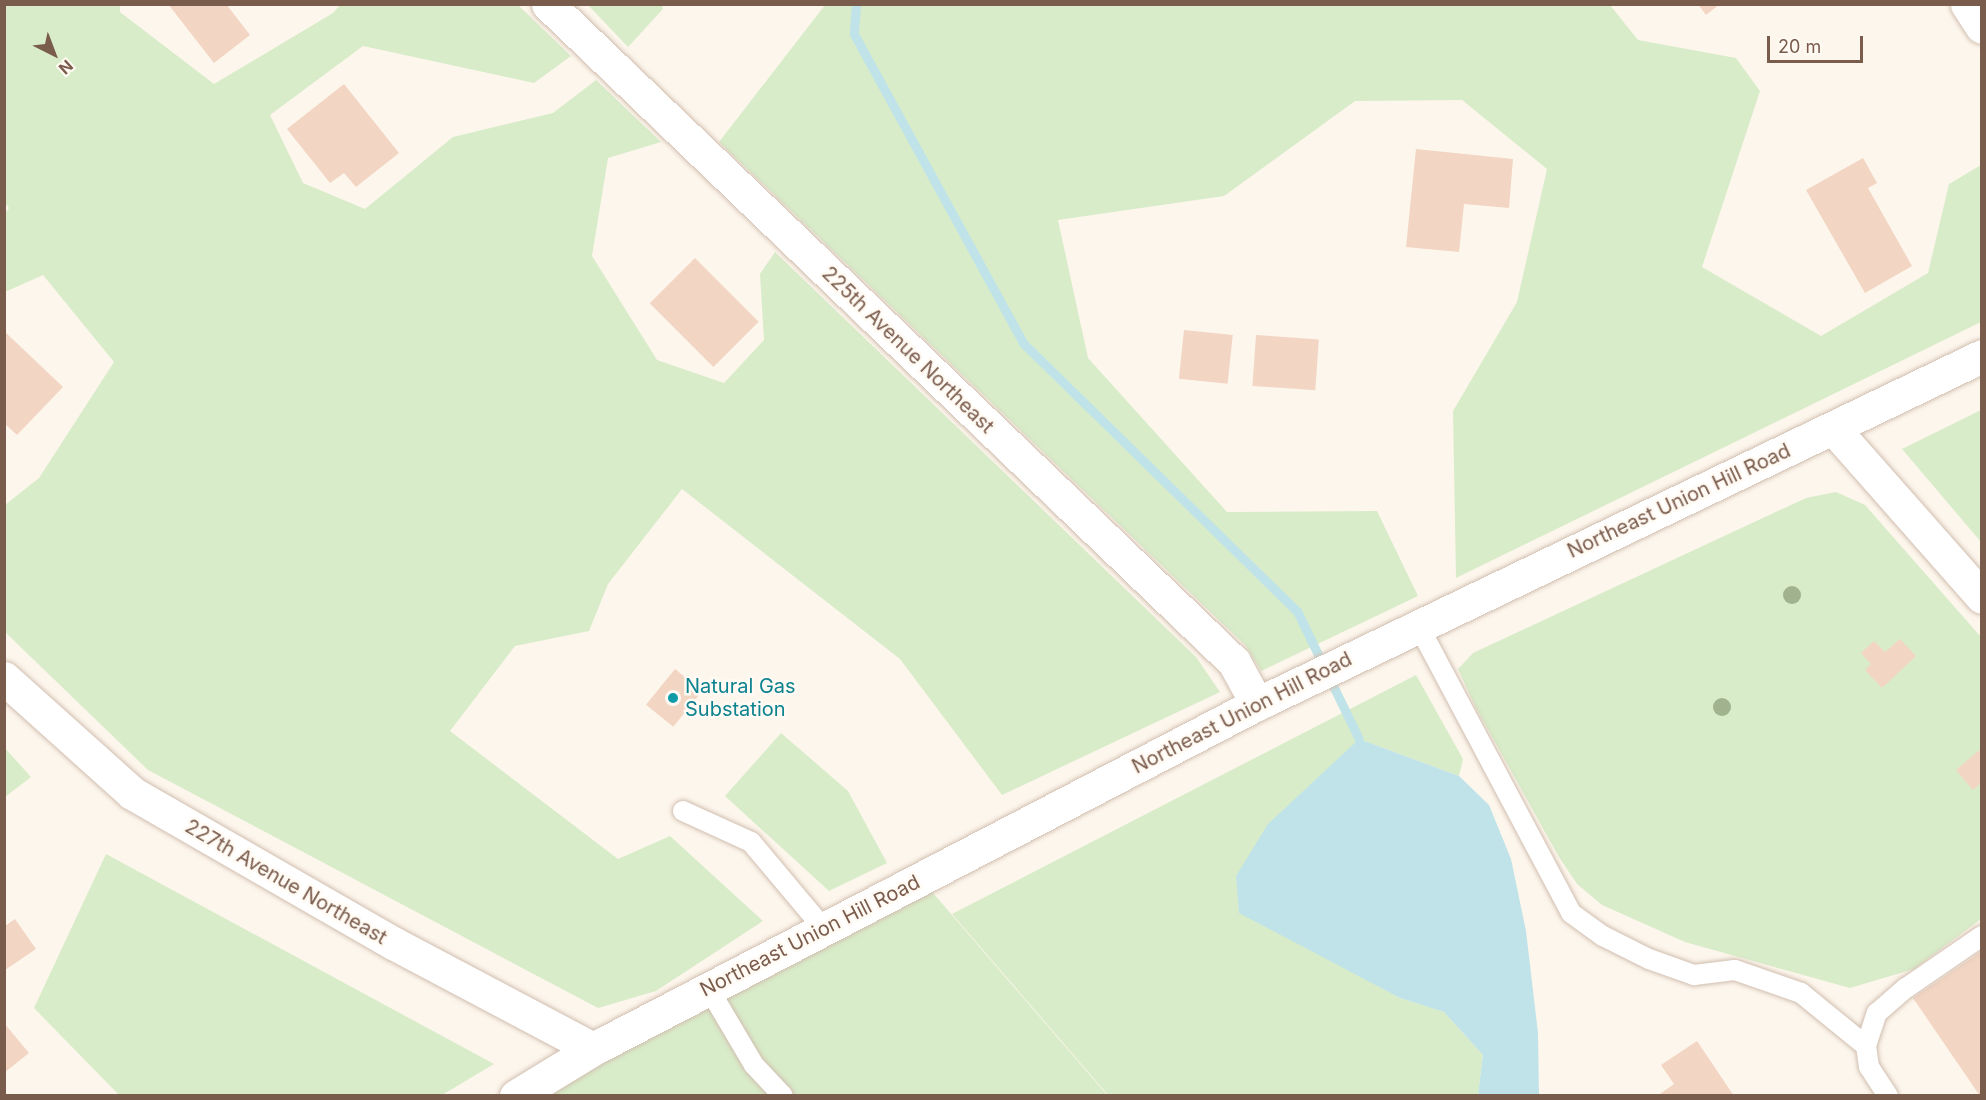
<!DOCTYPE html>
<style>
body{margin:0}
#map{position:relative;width:1986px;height:1100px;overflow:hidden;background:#fdf6ec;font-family:Inter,sans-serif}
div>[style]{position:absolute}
.green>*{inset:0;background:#d8ecc9}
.water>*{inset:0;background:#bfe3e8}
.stream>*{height:9px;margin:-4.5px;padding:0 4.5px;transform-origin:4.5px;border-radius:4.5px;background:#bfe3e8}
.building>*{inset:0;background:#f3d5c3;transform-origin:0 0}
.roads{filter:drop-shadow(0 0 2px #d1beb0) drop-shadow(0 0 2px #d1beb0)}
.service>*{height:20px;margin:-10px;padding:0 10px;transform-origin:10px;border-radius:10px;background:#fff}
.minor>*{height:33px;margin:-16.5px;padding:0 16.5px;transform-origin:16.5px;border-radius:16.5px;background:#fff}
.tertiary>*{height:33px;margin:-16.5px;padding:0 16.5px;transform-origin:16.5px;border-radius:16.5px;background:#fff}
.trees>*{width:18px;height:18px;margin:-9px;border-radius:50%;background:#a0b28e}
.dots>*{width:16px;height:16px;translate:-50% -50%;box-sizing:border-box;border:3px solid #fffaf3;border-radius:50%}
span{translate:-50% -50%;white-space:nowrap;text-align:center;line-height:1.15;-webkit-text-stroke:5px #fffaf3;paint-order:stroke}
.street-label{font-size:20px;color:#7a5c4d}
.culture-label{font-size:20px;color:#0d838f}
.left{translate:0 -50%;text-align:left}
.frame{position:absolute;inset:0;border:6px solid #7a5c4d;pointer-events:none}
.north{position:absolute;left:24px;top:24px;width:60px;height:60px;-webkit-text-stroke:4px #fffaf3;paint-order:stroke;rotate:138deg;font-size:16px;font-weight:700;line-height:24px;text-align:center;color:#7a5c4d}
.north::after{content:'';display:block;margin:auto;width:21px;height:27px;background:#7a5c4d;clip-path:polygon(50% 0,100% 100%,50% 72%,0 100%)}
.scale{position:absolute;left:1767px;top:36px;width:96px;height:27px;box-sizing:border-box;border:3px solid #7a5c4d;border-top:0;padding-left:8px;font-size:18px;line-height:21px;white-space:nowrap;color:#7a5c4d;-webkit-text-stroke:4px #fffaf3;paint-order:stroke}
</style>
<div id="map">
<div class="green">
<div style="clip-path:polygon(5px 4px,120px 5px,120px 12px,214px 84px,333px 13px,340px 5px,518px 5px,571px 56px,534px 83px,363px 46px,270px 115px,303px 183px,365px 209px,453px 137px,553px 113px,596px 80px,661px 142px,608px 158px,592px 256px,657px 360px,724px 383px,764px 340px,760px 274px,775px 252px,1196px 657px,1220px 692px,1002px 795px,900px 659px,682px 489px,608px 584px,589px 631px,515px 646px,450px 731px,618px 859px,670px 836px,763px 921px,656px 991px,598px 1008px,148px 770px,5px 632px,5px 505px,39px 478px,114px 362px,43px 275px,5px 292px,5px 213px,9px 208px,4px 202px)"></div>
<div style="clip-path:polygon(588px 5px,662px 5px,663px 9px,628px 47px)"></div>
<div style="clip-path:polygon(825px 5px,1610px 5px,1638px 40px,1736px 58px,1760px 91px,1702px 267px,1821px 336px,1928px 273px,1949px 184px,1981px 165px,1981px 322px,1456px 578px,1453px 411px,1517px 302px,1547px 169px,1462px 100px,1355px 101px,1224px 196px,1058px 220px,1088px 358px,1227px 512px,1377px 511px,1418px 596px,1261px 671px,1246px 646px,719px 142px)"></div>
<div style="clip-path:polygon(1981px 410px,1981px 542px,1902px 449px)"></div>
<div style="clip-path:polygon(1836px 492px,1865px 505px,1981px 637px,1981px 919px,1914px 969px,1850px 988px,1685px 942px,1602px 905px,1577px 884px,1559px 857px,1476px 708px,1458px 669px,1473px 653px,1806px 498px)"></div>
<div style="clip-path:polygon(1416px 675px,1463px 759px,1459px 776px,1359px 739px,1328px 958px,1400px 998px,1444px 1012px,1483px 1055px,1478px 1095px,1108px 1095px,952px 914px)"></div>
<div style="clip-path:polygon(781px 733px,848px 791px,887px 863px,829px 891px,725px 796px)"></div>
<div style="clip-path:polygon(4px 747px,31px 777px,5px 797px,4px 797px)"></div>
<div style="clip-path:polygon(106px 854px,494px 1064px,442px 1095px,119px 1095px,34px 1008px)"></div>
<div style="clip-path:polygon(921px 879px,1107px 1095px,516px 1096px)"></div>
</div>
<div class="water">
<div style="clip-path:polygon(1359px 739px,1459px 776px,1489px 805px,1511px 859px,1526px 931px,1538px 1033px,1539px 1095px,1478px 1095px,1483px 1055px,1444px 1012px,1400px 998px,1239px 913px,1236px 876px,1268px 824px)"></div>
</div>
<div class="stream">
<div style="left:856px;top:4px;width:30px;rotate:94deg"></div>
<div style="left:854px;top:34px;width:352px;rotate:61.3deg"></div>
<div style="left:1023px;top:343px;width:383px;rotate:44.4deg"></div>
<div style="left:1297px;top:611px;width:142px;rotate:64.2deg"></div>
</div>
<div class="building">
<div style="clip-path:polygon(168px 4px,226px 4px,250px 35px,214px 63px)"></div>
<div style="clip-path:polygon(1698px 4px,1720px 4px,1706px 15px)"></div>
<div style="clip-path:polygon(344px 84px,399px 153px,356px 187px,344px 173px,330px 183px,287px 129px)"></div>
<div style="clip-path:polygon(1416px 149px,1513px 159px,1509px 208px,1464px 204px,1459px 252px,1406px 247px)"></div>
<div style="clip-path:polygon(1863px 158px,1877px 183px,1868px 188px,1912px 266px,1865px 293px,1806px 190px)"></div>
<div style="left:695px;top:258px;width:90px;height:64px;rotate:45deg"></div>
<div style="left:1184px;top:330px;width:49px;height:49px;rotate:6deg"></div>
<div style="clip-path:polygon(4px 331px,63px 387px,17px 435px,4px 423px)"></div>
<div style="left:1256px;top:335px;width:63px;height:51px;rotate:4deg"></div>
<div style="clip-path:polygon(1900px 639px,1916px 656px,1882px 688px,1865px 670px,1871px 664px,1861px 653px,1874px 641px,1885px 652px)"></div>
<div style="left:675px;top:669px;width:35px;height:46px;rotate:39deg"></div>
<div style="clip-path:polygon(1982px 748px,1982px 782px,1973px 790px,1956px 770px)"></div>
<div style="clip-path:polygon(15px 919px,36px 949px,5px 970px,5px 926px)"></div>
<div style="clip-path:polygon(1982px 951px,1982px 1096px,1980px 1096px,1913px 998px)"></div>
<div style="clip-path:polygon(4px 1023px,29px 1053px,4px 1073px)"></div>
<div style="clip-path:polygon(1697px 1041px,1734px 1096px,1657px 1096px,1674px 1084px,1661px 1065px)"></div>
</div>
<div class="roads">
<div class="service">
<div style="left:1418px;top:625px;width:326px;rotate:62deg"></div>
<div style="left:1571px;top:913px;width:39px;rotate:36deg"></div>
<div style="left:1603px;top:936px;width:51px;rotate:26.6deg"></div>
<div style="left:1649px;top:959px;width:48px;rotate:19.6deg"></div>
<div style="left:1694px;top:975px;width:41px;rotate:-7deg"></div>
<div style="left:1735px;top:970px;width:70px;rotate:19.2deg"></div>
<div style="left:1801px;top:993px;width:84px;rotate:39.2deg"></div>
<div style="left:683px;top:811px;width:75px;rotate:24.5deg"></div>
<div style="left:751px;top:842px;width:114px;rotate:50deg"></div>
<div style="left:709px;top:989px;width:88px;rotate:59.4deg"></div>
<div style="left:754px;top:1065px;width:42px;rotate:46.9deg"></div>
<div style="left:1888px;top:1096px;width:35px;rotate:-123deg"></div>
<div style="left:1869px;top:1067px;width:21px;rotate:-98deg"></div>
<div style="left:1866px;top:1046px;width:35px;rotate:-72deg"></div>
<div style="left:1877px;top:1013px;width:38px;rotate:-41deg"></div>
<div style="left:1906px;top:988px;width:92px;rotate:-34.4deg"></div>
</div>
<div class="minor">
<div style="left:548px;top:4px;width:951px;rotate:43.81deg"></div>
<div style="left:1234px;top:662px;width:48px;rotate:61.3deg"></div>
<div style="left:1967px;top:4px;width:27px;rotate:57deg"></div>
<div style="left:1833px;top:428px;width:225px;rotate:48.6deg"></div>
<div style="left:4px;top:678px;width:172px;rotate:41.9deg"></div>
<div style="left:132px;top:793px;width:301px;rotate:29.9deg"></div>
<div style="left:393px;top:943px;width:226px;rotate:27.9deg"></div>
</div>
<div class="tertiary">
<div style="left:516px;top:1096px;width:90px;rotate:-31.4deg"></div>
<div style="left:593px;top:1049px;width:748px;rotate:-27.46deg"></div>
<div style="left:1257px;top:704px;width:804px;rotate:-25.64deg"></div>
</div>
</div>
<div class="trees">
<div style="left:1792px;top:595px"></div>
<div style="left:1722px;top:707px"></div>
</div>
<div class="dots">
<div style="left:673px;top:698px;background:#0f9aa8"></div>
</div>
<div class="street-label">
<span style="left:908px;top:350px;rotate:44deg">225th Avenue Northeast</span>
<span style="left:1679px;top:501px;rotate:-25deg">Northeast Union Hill Road</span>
<span style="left:1242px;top:713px;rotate:-27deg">Northeast Union Hill Road</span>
<span style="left:286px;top:882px;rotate:30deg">227th Avenue Northeast</span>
<span style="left:810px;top:936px;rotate:-27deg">Northeast Union Hill Road</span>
</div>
<div class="culture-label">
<span class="left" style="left:685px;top:698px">Natural Gas<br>Substation</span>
</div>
<div class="frame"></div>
<div class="north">N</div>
<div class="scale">20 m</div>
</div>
